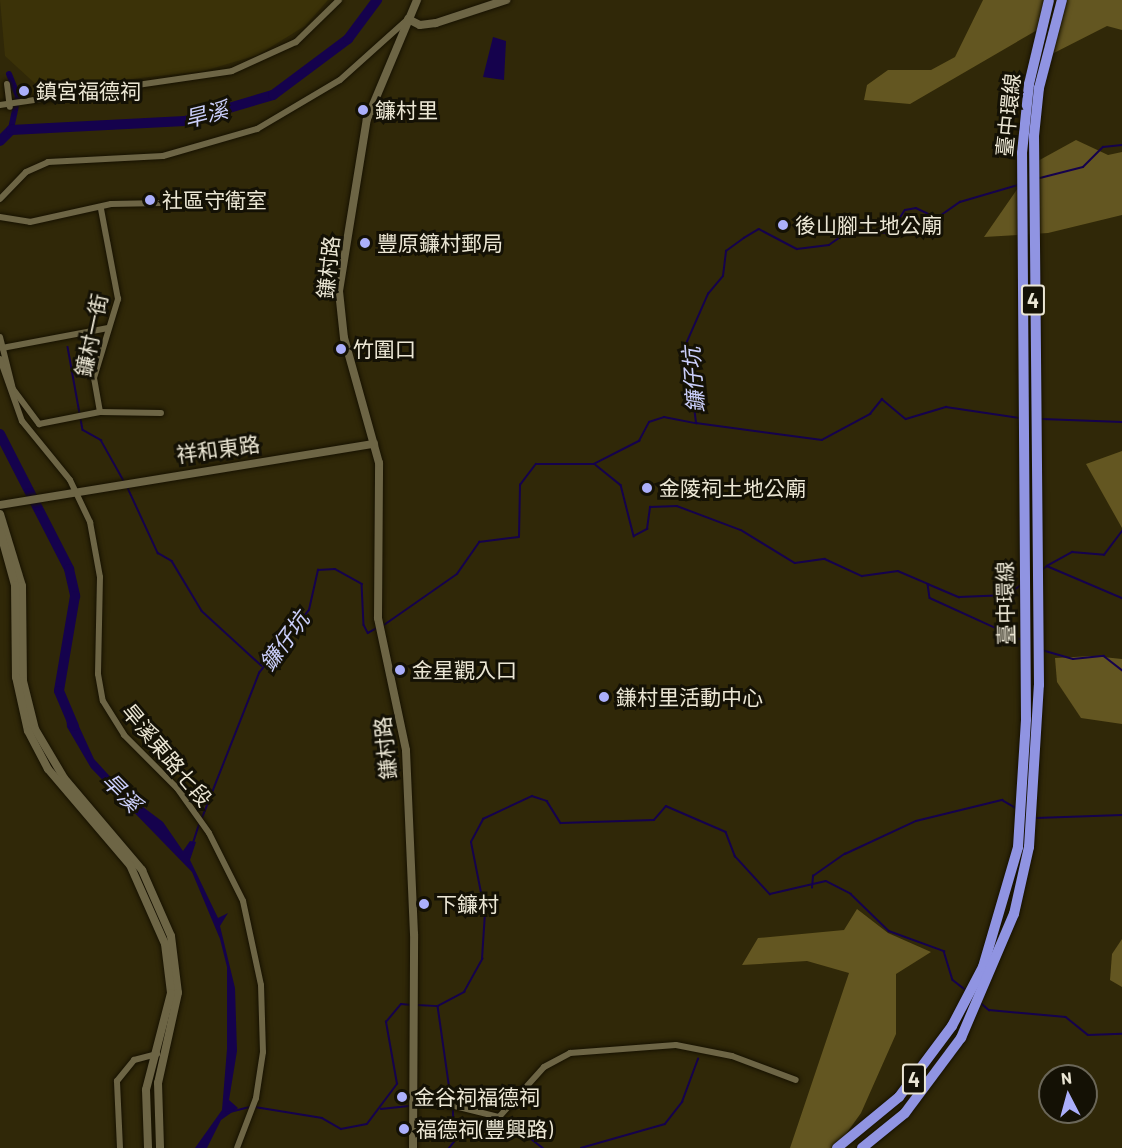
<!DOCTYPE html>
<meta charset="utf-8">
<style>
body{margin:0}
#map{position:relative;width:1122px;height:1148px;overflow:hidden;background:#302808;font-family:Barlow,"Noto Sans TC",sans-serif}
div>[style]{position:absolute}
.built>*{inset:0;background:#3b3208}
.forest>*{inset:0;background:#635621}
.water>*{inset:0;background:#15024d}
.stream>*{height:1.5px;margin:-0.75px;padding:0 0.75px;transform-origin:0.75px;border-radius:0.75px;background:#15024d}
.canal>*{height:6px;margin:-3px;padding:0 3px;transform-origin:3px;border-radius:3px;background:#15024d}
.river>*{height:10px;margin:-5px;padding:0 5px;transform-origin:5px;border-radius:5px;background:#15024d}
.roads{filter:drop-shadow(0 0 2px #161100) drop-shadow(0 0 2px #161100)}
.minor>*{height:6px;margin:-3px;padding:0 3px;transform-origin:3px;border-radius:3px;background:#6d6545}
.tertiary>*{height:8px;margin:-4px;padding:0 4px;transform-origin:4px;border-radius:4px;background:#6d6545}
.motorway>*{height:10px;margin:-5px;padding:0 5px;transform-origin:5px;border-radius:5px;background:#9094e2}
.dots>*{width:16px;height:16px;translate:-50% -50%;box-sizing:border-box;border:3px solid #141105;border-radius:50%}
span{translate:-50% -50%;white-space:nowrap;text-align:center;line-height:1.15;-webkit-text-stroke:6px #141105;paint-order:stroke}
.shield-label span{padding:2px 4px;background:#141105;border:2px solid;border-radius:4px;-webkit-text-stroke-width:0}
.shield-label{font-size:20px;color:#ebe6d4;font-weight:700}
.poi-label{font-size:21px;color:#ebe6d4}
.left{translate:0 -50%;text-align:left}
.street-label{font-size:21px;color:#ebe6d4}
.water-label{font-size:22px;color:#cbcffb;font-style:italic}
.north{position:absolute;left:1038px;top:1064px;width:60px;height:60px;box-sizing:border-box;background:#141105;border:2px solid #6a6658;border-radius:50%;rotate:354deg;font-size:16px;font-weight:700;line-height:24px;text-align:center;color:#ebe6d4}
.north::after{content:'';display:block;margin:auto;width:21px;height:27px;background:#abaffb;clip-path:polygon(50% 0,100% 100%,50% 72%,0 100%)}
</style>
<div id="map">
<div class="built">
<div style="clip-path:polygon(0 0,328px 0,305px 26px,258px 55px,204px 71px,41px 89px,5px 56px)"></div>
</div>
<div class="forest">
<div style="clip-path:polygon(983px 0,1122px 0,1122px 30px,1107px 26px,1048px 56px,1039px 29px,910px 104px,864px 100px,867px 85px,888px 70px,931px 70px,955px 57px)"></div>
<div style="clip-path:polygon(1076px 140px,1108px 155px,1122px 152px,1122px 215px,1048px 233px,984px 237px,1036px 162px)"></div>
<div style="clip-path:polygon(1122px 451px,1122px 528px,1086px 464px)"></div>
<div style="clip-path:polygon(1093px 656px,1122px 659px,1122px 724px,1081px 718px,1057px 682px,1055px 658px)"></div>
<div style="clip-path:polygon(857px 909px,888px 933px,931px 952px,896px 974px,896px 1034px,861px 1113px,836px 1148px,790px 1148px,849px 973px,807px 961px,742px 965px,758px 938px,844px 930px)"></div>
<div style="clip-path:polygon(1122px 939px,1122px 987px,1110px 980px,1112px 954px)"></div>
</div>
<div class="water">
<div style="clip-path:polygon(493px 37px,506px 41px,504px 80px,483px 77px)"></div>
<div style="clip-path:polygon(66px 714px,77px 722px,94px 759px,127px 795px,163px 822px,183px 851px,190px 841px,196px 842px,190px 860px,218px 918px,228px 913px,220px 926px,235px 988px,237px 1051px,229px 1100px,238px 1108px,221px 1120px,207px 1148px,195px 1148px,222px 1110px,227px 1049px,227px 967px,220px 939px,192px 872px,91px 768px,67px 727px)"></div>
</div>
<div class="stream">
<div style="left:1040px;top:178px;width:44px;rotate:-14.3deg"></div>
<div style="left:1083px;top:167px;width:28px;rotate:-45deg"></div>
<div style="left:1103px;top:147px;width:19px;rotate:-6deg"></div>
<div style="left:68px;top:347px;width:68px;rotate:79.8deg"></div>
<div style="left:81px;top:419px;width:11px;rotate:80deg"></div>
<div style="left:83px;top:430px;width:21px;rotate:29deg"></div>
<div style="left:101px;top:440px;width:47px;rotate:60.7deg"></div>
<div style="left:1042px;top:419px;width:80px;rotate:2.1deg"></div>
<div style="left:696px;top:423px;width:127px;rotate:7.7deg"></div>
<div style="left:822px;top:440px;width:55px;rotate:-28.4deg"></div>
<div style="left:870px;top:414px;width:19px;rotate:-51deg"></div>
<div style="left:882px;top:399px;width:31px;rotate:40deg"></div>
<div style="left:906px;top:419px;width:42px;rotate:-16.7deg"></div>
<div style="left:946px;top:407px;width:75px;rotate:8.5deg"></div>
<div style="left:596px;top:465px;width:32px;rotate:39deg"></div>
<div style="left:621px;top:485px;width:53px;rotate:75.7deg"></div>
<div style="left:634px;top:536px;width:15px;rotate:-28deg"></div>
<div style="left:647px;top:529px;width:22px;rotate:-82deg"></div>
<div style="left:650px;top:507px;width:27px;rotate:-2deg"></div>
<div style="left:677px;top:506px;width:68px;rotate:20.6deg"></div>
<div style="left:741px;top:530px;width:63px;rotate:31.4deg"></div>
<div style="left:795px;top:563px;width:30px;rotate:-8deg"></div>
<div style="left:825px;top:559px;width:41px;rotate:24.7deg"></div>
<div style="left:862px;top:576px;width:36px;rotate:-8deg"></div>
<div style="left:898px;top:571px;width:33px;rotate:23deg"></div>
<div style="left:928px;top:584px;width:14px;rotate:82deg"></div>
<div style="left:930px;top:598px;width:101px;rotate:24.5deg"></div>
<div style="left:128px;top:488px;width:72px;rotate:65.2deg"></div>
<div style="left:158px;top:553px;width:16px;rotate:30deg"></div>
<div style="left:172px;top:561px;width:58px;rotate:59deg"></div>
<div style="left:202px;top:611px;width:81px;rotate:42.5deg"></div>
<div style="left:1047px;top:566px;width:29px;rotate:-29deg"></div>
<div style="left:1072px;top:552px;width:32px;rotate:5deg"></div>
<div style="left:1104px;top:555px;width:30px;rotate:-53deg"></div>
<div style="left:1042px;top:570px;width:6px;rotate:-39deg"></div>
<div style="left:1047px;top:566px;width:82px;rotate:23.1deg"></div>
<div style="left:928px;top:584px;width:34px;rotate:23deg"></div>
<div style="left:959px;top:597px;width:49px;rotate:-2.3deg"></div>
<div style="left:1008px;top:595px;width:16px;rotate:-38deg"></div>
<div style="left:384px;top:625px;width:89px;rotate:-34.9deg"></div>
<div style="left:457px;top:574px;width:39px;rotate:-55deg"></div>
<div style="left:479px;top:542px;width:40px;rotate:-7.1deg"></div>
<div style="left:519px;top:537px;width:52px;rotate:-88.9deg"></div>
<div style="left:520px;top:485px;width:26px;rotate:-53deg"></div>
<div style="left:536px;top:464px;width:58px"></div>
<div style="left:594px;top:464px;width:51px;rotate:-27.1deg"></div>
<div style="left:639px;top:441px;width:21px;rotate:-62deg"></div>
<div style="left:649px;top:422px;width:16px;rotate:-18deg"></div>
<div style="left:664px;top:417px;width:33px;rotate:11deg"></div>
<div style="left:696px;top:423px;width:80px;rotate:-97.2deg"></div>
<div style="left:686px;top:344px;width:55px;rotate:-66.3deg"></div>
<div style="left:708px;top:294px;width:23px;rotate:-50deg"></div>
<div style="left:723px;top:276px;width:25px;rotate:-83deg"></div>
<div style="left:726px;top:251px;width:22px;rotate:-36deg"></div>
<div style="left:744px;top:238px;width:17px;rotate:-31deg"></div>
<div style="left:759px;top:229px;width:43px;rotate:27.8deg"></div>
<div style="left:797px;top:249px;width:32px;rotate:-7deg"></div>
<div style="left:829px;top:245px;width:24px;rotate:-35deg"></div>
<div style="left:849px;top:231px;width:41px;rotate:2.8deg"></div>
<div style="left:890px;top:233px;width:27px;rotate:-57deg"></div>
<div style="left:905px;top:210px;width:11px;rotate:-10deg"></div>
<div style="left:916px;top:208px;width:23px;rotate:25deg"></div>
<div style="left:937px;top:218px;width:28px;rotate:-35deg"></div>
<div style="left:960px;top:202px;width:60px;rotate:-16.3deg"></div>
<div style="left:1042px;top:650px;width:32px;rotate:16deg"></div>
<div style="left:1073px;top:659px;width:31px;rotate:-6deg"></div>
<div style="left:1104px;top:656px;width:23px;rotate:38deg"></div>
<div style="left:202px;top:818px;width:156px;rotate:-68.5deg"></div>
<div style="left:259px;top:673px;width:80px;rotate:-51.6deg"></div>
<div style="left:309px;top:610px;width:41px;rotate:-77.3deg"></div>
<div style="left:318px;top:570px;width:17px;rotate:-3deg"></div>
<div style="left:335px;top:569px;width:31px;rotate:29deg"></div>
<div style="left:362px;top:584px;width:41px;rotate:87.2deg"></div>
<div style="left:364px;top:625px;width:9px;rotate:63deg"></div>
<div style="left:368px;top:633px;width:10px;rotate:-29deg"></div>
<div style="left:1036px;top:818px;width:86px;rotate:-2deg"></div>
<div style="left:193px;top:843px;width:19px;rotate:-72deg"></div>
<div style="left:812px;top:888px;width:12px;rotate:-85deg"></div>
<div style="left:813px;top:876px;width:39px;rotate:-35deg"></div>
<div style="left:845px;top:854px;width:78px;rotate:-24.9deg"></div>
<div style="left:916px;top:821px;width:89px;rotate:-13.7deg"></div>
<div style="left:1002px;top:800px;width:16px;rotate:30deg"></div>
<div style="left:981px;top:1003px;width:11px;rotate:41deg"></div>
<div style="left:989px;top:1010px;width:77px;rotate:5.2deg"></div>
<div style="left:1066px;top:1017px;width:28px;rotate:39deg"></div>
<div style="left:1088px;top:1035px;width:34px;rotate:-2deg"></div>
<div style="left:417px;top:1005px;width:21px;rotate:3deg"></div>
<div style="left:438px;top:1006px;width:30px;rotate:-28deg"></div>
<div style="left:464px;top:992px;width:38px;rotate:-61deg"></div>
<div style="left:482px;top:959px;width:46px;rotate:-86.3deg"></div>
<div style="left:485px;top:913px;width:72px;rotate:-101.2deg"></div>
<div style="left:471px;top:842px;width:26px;rotate:-62deg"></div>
<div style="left:483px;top:819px;width:54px;rotate:-25.1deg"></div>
<div style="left:532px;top:796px;width:16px;rotate:18deg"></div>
<div style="left:547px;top:801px;width:26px;rotate:58deg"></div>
<div style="left:561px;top:823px;width:93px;rotate:-1.8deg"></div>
<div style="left:654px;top:820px;width:18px;rotate:-49deg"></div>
<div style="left:666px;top:806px;width:65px;rotate:23.4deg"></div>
<div style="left:726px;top:832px;width:26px;rotate:69deg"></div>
<div style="left:735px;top:856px;width:52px;rotate:47.4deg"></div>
<div style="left:770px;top:894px;width:57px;rotate:-13.1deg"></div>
<div style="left:826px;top:881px;width:28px;rotate:27deg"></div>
<div style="left:851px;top:894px;width:53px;rotate:44.2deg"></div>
<div style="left:889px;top:931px;width:59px;rotate:20deg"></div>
<div style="left:944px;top:951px;width:30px;rotate:73deg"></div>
<div style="left:953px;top:980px;width:16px;rotate:38deg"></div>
<div style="left:438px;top:1006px;width:99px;rotate:81.9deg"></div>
<div style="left:416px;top:1105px;width:16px;rotate:-7deg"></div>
<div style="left:255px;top:1107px;width:68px;rotate:9.3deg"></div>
<div style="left:322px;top:1118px;width:22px;rotate:30deg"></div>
<div style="left:341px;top:1129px;width:26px;rotate:-11deg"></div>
<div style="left:367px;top:1124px;width:50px;rotate:-53.1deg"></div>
<div style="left:397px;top:1084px;width:63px;rotate:-100.1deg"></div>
<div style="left:386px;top:1022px;width:23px;rotate:-50deg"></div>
<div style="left:401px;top:1004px;width:11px;rotate:5deg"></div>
<div style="left:381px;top:1109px;width:30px;rotate:-6deg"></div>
<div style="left:226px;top:1113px;width:25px;rotate:-14deg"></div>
<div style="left:501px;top:1116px;width:53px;rotate:37.3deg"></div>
<div style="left:449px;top:1148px;width:8px;rotate:-50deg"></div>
<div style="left:454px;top:1142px;width:33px;rotate:-92deg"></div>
<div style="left:581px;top:1148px;width:87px;rotate:-15.9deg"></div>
<div style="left:665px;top:1124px;width:28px;rotate:-52deg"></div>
<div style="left:682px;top:1102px;width:46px;rotate:-69.6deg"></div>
</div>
<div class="canal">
<div style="left:9px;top:74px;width:24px;rotate:68deg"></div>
<div style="left:18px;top:96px;width:35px;rotate:102deg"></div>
</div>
<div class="river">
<div style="left:0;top:141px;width:16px;rotate:-45deg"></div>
<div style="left:11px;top:130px;width:174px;rotate:-3deg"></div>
<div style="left:185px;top:121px;width:92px;rotate:-16.5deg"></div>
<div style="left:273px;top:95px;width:94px;rotate:-36.7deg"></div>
<div style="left:348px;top:39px;width:49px;rotate:-53.4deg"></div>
<div style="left:0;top:434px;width:152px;rotate:62.9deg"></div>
<div style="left:69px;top:569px;width:28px;rotate:77deg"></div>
<div style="left:75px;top:596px;width:96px;rotate:99.6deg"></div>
<div style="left:59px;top:691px;width:38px;rotate:67deg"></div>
</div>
<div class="roads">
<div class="minor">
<div style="left:7px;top:84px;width:23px;rotate:83deg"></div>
<div style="left:0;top:105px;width:234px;rotate:-8.3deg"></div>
<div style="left:232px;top:71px;width:70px;rotate:-24.4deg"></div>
<div style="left:296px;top:42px;width:60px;rotate:-44.3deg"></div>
<div style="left:0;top:199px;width:37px;rotate:-46deg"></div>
<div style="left:26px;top:172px;width:24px;rotate:-24deg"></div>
<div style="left:48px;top:162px;width:115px;rotate:-3deg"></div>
<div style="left:163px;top:156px;width:98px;rotate:-16deg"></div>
<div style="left:257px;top:129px;width:96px;rotate:-30.6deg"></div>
<div style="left:340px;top:80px;width:91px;rotate:-41.9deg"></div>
<div style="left:0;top:217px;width:30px;rotate:9deg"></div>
<div style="left:30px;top:222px;width:83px;rotate:-12.5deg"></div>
<div style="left:111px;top:204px;width:50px;rotate:-1.1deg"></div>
<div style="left:0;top:337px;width:54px;rotate:76deg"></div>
<div style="left:13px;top:389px;width:44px;rotate:53.4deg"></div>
<div style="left:39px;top:424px;width:62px;rotate:-11.1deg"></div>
<div style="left:100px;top:412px;width:61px;rotate:0.9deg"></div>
<div style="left:2px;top:348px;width:108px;rotate:-10.7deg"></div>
<div style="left:0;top:359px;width:66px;rotate:70.5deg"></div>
<div style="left:22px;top:421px;width:76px;rotate:50.9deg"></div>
<div style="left:70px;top:480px;width:47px;rotate:64.5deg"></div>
<div style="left:90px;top:522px;width:56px;rotate:79.7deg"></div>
<div style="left:100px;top:577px;width:97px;rotate:91.2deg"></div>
<div style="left:98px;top:674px;width:27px;rotate:80deg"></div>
<div style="left:103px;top:701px;width:40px;rotate:58deg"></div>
<div style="left:124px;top:735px;width:75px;rotate:45deg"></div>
<div style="left:177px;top:788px;width:55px;rotate:54.6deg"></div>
<div style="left:209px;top:833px;width:76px;rotate:63.4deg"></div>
<div style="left:243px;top:901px;width:86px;rotate:77.9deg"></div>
<div style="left:261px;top:985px;width:67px;rotate:88.3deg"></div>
<div style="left:263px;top:1052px;width:47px;rotate:98.7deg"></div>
<div style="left:256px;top:1098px;width:53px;rotate:110.8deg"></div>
<div style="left:100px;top:412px;width:35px;rotate:-100deg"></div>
<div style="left:94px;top:378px;width:83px;rotate:-73.1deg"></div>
<div style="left:118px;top:299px;width:92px;rotate:-100.7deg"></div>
<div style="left:414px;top:1096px;width:88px;rotate:13.9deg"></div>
<div style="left:499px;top:1117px;width:67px;rotate:-48deg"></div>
<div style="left:544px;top:1067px;width:30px;rotate:-28deg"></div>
<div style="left:570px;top:1053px;width:106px;rotate:-4.3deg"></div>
<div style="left:676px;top:1045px;width:57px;rotate:11.1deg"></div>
<div style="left:732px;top:1056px;width:68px;rotate:20.6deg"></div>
<div style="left:120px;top:1148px;width:67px;rotate:-92.6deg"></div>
<div style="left:117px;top:1081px;width:27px;rotate:-51deg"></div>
<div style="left:134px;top:1060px;width:24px;rotate:-15deg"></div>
</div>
<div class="tertiary">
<div style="left:408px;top:19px;width:13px;rotate:27deg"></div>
<div style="left:420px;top:25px;width:16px;rotate:-7deg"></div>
<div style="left:436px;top:23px;width:74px;rotate:-18.2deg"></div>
<div style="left:0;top:505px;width:379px;rotate:-9.3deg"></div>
<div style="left:0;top:514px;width:75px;rotate:73deg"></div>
<div style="left:22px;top:586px;width:95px;rotate:89.4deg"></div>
<div style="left:23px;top:681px;width:49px;rotate:76deg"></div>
<div style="left:35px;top:729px;width:57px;rotate:59.4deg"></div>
<div style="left:64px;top:778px;width:121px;rotate:49.7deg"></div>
<div style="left:142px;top:870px;width:72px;rotate:66.3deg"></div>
<div style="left:171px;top:936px;width:57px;rotate:83deg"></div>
<div style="left:178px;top:993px;width:92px;rotate:102.5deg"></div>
<div style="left:158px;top:1083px;width:65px;rotate:88.2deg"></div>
<div style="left:0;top:531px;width:56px;rotate:74.5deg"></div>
<div style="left:15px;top:585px;width:92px;rotate:89.4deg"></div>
<div style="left:16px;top:677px;width:55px;rotate:77.5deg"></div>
<div style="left:28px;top:731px;width:43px;rotate:62.2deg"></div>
<div style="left:48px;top:769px;width:126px;rotate:49.5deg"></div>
<div style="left:130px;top:865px;width:86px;rotate:66.1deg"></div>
<div style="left:165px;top:944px;width:49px;rotate:83deg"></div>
<div style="left:171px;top:993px;width:100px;rotate:104.5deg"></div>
<div style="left:146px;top:1090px;width:58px;rotate:88deg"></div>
<div style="left:413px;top:1148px;width:214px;rotate:-89.7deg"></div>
<div style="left:414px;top:934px;width:184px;rotate:-92.5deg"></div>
<div style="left:406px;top:750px;width:135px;rotate:-102deg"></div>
<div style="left:378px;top:618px;width:155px;rotate:-89.6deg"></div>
<div style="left:379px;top:463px;width:130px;rotate:-105.6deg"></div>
<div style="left:344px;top:338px;width:47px;rotate:-96.1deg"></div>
<div style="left:339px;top:291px;width:174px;rotate:-80.8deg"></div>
<div style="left:367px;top:119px;width:129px;rotate:-67.2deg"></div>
</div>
<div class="motorway">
<div style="left:837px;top:1148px;width:80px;rotate:-39.4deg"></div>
<div style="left:899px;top:1097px;width:89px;rotate:-53.3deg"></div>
<div style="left:952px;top:1026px;width:67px;rotate:-62.3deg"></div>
<div style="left:983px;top:967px;width:125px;rotate:-73.7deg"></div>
<div style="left:1018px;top:847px;width:128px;rotate:-86.4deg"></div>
<div style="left:1026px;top:719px;width:566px;rotate:-90.4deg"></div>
<div style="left:1022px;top:153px;width:69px;rotate:-84.2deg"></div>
<div style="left:1029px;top:84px;width:86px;rotate:-76.6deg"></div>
<div style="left:862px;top:1148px;width:55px;rotate:-39.1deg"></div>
<div style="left:905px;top:1113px;width:94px;rotate:-53.3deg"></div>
<div style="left:961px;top:1038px;width:135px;rotate:-66.9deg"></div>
<div style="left:1014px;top:914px;width:69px;rotate:-77.4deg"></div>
<div style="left:1029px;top:847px;width:162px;rotate:-86.5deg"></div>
<div style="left:1039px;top:685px;width:549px;rotate:-90.52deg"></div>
<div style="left:1034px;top:136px;width:48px;rotate:-84.1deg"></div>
<div style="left:1039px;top:88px;width:91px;rotate:-75.4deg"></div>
</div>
</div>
<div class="dots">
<div style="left:24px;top:91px;background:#abaffb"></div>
<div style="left:363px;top:110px;background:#abaffb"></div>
<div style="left:150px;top:200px;background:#abaffb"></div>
<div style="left:783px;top:225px;background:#abaffb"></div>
<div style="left:365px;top:243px;background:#abaffb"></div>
<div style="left:341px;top:349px;background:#abaffb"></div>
<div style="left:647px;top:488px;background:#abaffb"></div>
<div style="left:400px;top:670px;background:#abaffb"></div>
<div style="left:604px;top:697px;background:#abaffb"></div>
<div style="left:424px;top:904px;background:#abaffb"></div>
<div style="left:402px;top:1097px;background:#abaffb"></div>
<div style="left:404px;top:1129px;background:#abaffb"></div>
</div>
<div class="shield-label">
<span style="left:1033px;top:300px">4</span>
<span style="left:914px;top:1079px">4</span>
</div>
<div class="poi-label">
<span class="left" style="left:36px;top:91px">鎮宮福德祠</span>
<span class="left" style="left:375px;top:110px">鐮村里</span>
<span class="left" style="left:162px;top:200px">社區守衛室</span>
<span class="left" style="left:795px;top:225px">後山腳土地公廟</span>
<span class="left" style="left:377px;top:243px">豐原鐮村郵局</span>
<span class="left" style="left:353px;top:349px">竹圍口</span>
<span class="left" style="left:659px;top:488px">金陵祠土地公廟</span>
<span class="left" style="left:412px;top:670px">金星觀入口</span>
<span class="left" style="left:616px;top:697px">鎌村里活動中心</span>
<span class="left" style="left:436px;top:904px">下鐮村</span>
<span class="left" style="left:414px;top:1097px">金谷祠福德祠</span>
<span class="left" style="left:416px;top:1129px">福德祠(豐興路)</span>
</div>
<div class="street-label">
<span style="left:1008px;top:115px;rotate:-84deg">臺中環線</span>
<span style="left:328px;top:267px;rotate:-84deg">鎌村路</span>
<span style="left:91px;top:335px;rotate:-78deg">鐮村一街</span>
<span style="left:218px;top:449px;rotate:-8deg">祥和東路</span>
<span style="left:1005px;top:603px;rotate:-91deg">臺中環線</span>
<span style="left:385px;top:748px;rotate:-96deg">鎌村路</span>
<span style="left:167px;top:755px;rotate:50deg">旱溪東路七段</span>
</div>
<div class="water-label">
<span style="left:206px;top:114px;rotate:-14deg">旱溪</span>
<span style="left:693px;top:380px;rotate:-94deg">鐮仔坑</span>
<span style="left:284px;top:641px;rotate:-54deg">鐮仔坑</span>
<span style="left:122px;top:792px;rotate:45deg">旱溪</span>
</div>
<div class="north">N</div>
</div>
